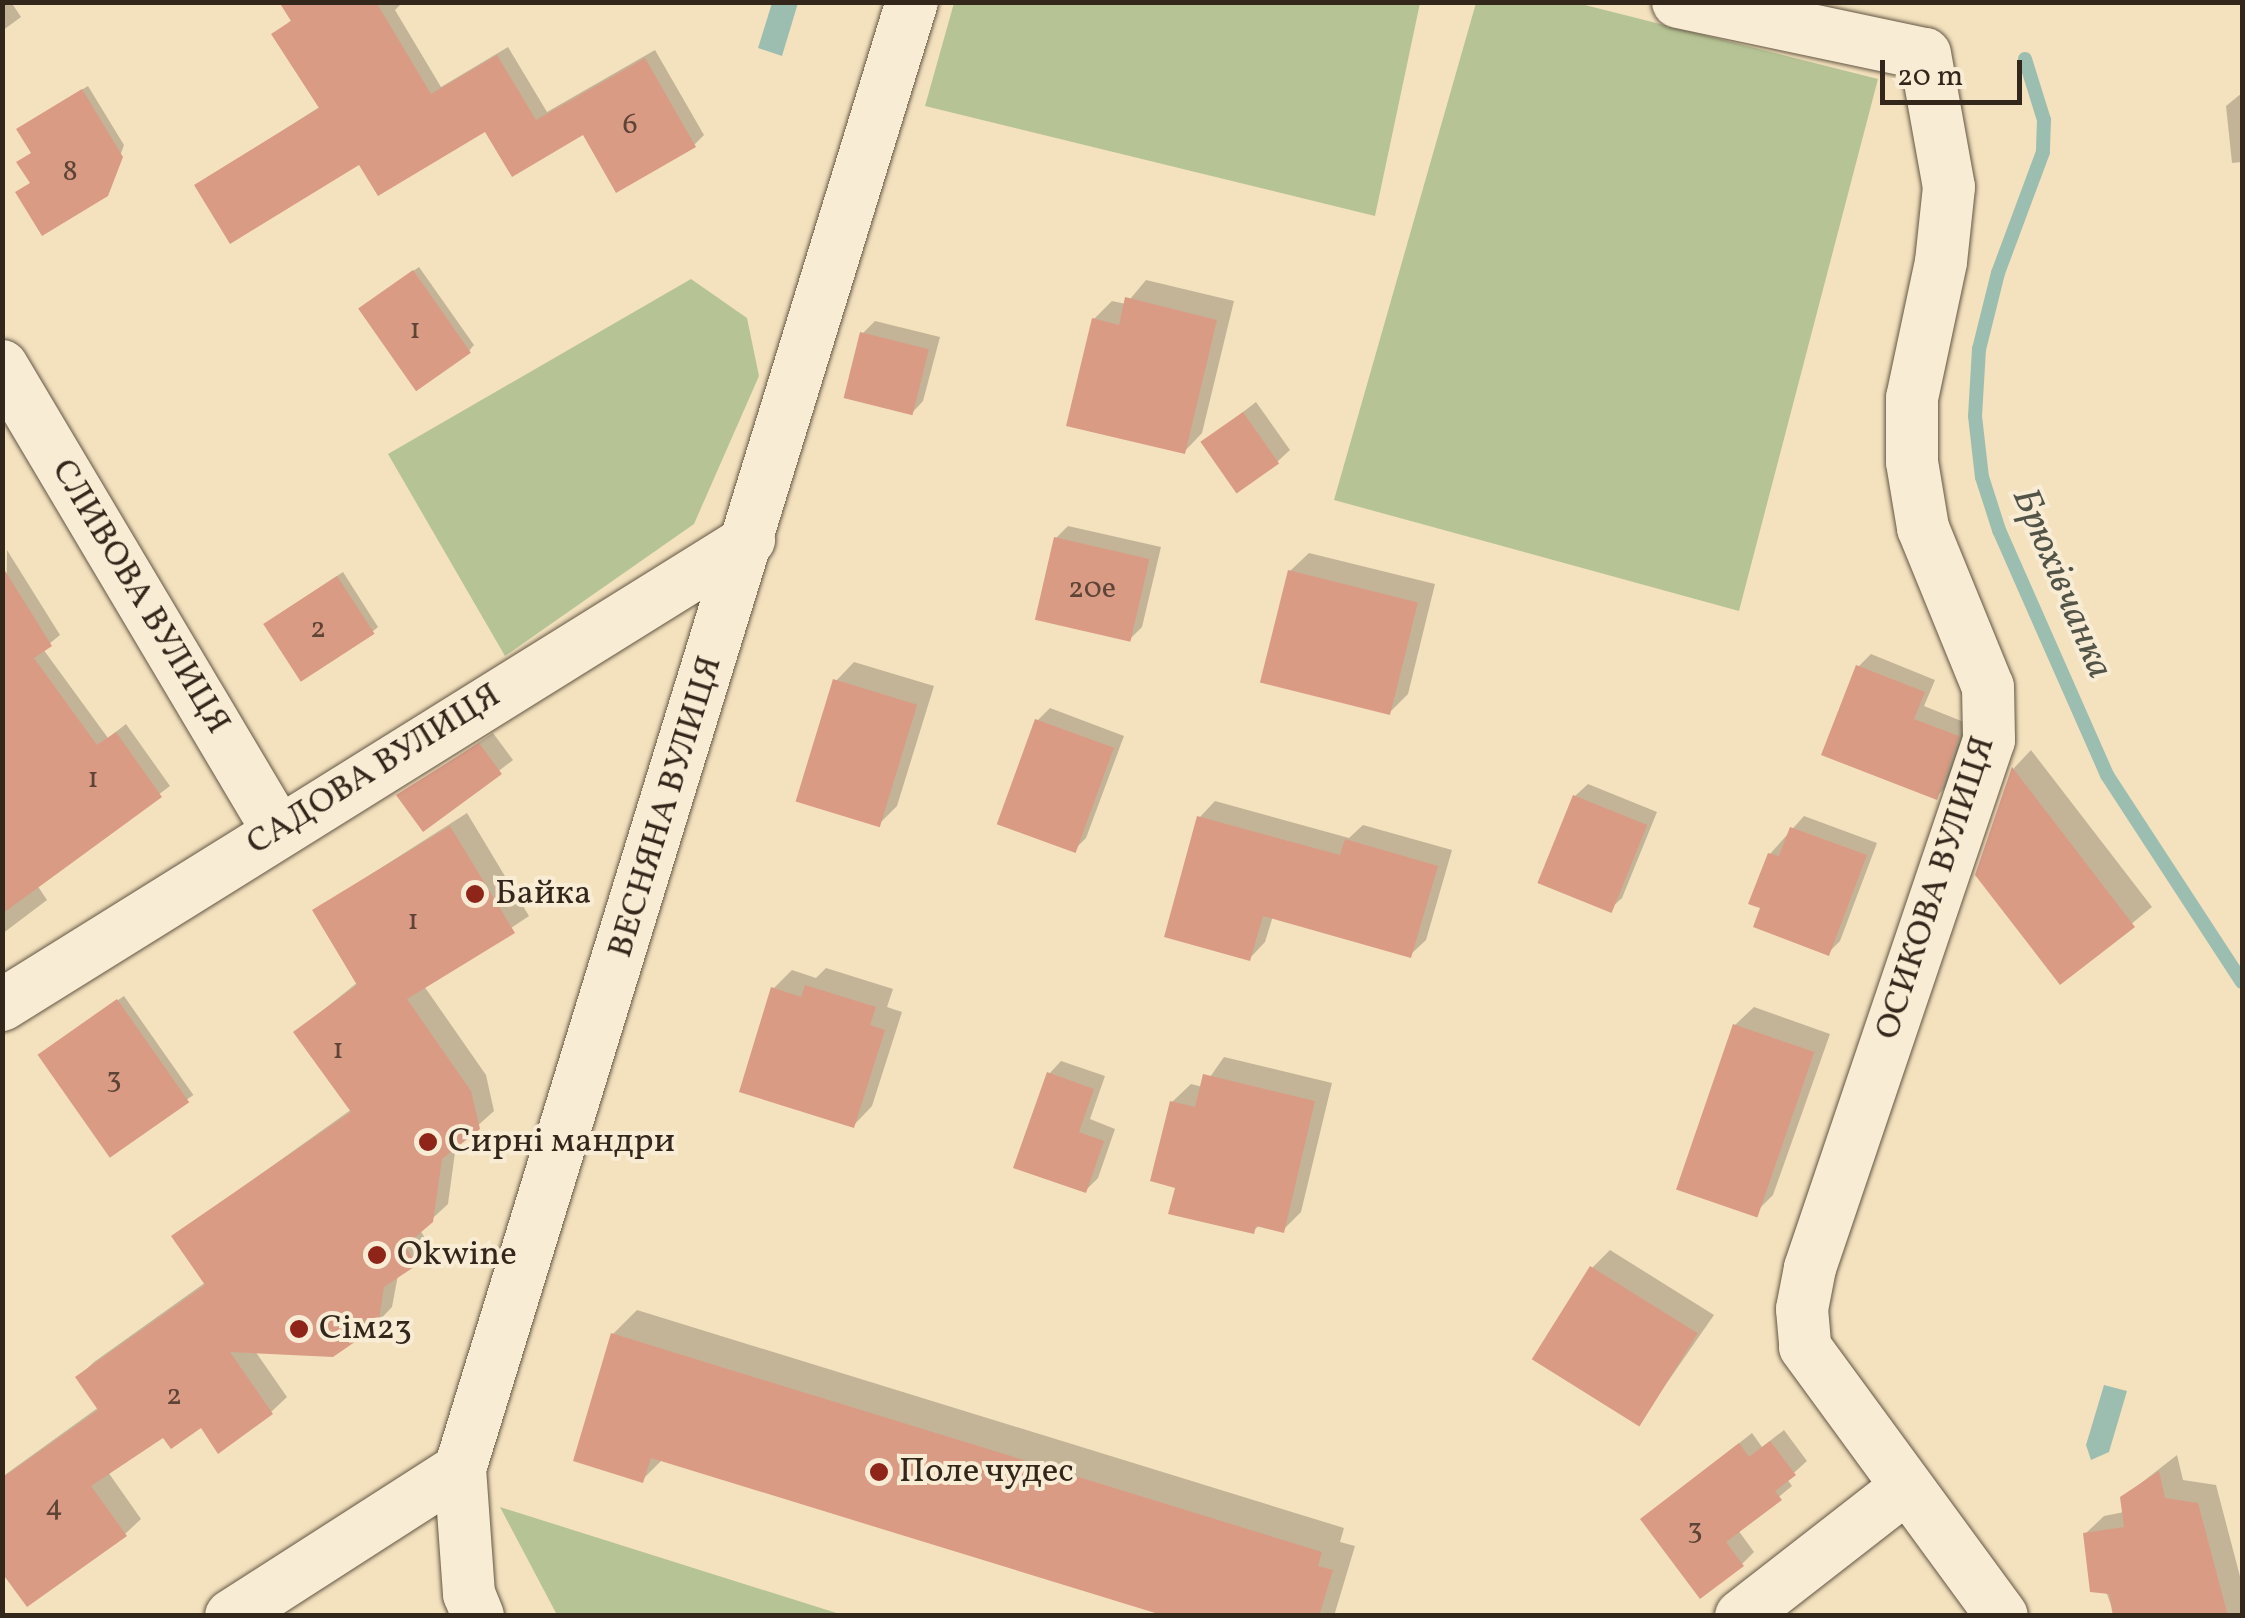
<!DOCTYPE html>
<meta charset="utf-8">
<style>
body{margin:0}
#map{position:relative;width:2245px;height:1618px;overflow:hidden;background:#f4e2be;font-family:Vollkorn,serif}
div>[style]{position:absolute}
.green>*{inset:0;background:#b6c495}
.water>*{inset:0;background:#9cbeb1}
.shadow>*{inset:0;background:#0003;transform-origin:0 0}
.stream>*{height:14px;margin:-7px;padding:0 7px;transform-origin:7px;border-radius:7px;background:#9cbeb1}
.building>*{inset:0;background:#da9b85;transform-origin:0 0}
.roads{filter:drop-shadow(0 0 2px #635644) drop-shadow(0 0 2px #635644)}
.minor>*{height:52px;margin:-26px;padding:0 26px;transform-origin:26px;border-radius:26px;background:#f8ecd5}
.dots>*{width:28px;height:28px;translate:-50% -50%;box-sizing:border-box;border:5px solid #f8ecd5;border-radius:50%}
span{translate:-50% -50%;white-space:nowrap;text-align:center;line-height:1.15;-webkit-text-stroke:8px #f8ecd5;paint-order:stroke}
.number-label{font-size:30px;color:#5d4436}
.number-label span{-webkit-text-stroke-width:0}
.street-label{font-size:35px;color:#33271b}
.poi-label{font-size:35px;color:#33271b}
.left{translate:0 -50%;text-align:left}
.water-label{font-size:38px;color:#525448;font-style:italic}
.frame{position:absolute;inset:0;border:5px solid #33271b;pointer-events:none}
.scale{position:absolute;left:1880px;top:60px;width:142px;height:45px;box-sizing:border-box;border:5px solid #33271b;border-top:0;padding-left:12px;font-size:30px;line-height:35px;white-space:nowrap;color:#33271b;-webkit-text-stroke:8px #f8ecd5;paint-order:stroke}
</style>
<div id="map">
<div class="green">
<div style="clip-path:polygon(954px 3px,1420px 3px,1375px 216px,925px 106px)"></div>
<div style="clip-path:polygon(1476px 3px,1577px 3px,1878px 79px,1739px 611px,1334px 500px)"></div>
<div style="clip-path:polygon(691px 279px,747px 318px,759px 376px,694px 524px,505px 656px,388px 454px)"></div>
<div style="clip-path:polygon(500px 1507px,843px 1615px,557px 1615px)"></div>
</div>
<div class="water">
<div style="clip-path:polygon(772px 3px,798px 3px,782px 56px,758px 48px)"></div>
<div style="clip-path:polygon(2104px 1385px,2127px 1391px,2109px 1452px,2091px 1460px,2086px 1445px)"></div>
</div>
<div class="shadow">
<div style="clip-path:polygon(2px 2px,11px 2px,21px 17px,2px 31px)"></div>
<div style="clip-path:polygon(282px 2px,403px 2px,395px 10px,441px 87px,508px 47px,547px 112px,655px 50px,704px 135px,694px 145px,584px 131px,486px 129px,360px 162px,197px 185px,321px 106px,274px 34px,293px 19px)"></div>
<div style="clip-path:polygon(88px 86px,124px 145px,106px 195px,18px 192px,32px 182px,33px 152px,25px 124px)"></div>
<div style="clip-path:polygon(2242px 93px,2242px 162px,2232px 163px,2226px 106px)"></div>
<div style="clip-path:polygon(419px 267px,474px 345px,469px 351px,367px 303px)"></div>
<div style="clip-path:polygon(1146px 280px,1234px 301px,1202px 433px,1184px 452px,1094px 319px,1112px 301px,1126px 304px)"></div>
<div style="clip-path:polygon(875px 321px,940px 337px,923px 401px,911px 414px,863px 333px)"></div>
<div style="clip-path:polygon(1256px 402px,1290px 450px,1277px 462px,1203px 443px)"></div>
<div style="clip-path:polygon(1068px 526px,1161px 547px,1142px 627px,1130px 639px,1056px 538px)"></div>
<div style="clip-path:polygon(7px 550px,60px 635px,43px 649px,108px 738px,126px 724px,170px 786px,37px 885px,47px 900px,2px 934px)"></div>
<div style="clip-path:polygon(1309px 553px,1435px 584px,1408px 694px,1389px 713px,1290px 571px)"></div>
<div style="clip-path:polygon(343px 572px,378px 627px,372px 632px,272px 619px)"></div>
<div style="clip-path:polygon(1871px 654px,1935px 680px,1924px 706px,1969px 724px,1948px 785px,1936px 797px,1858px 667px)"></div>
<div style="clip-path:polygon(854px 662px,934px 686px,897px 806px,879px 824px,836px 681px)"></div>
<div style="clip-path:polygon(1050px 708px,1124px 736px,1086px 838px,1074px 850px,1038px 720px)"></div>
<div style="clip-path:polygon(493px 733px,513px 760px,424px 829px,399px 795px)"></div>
<div style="clip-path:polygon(2031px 750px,2152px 907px,2060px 982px,1978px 875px,2014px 768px)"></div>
<div style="clip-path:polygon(1588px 784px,1657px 812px,1622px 898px,1609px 910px,1575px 796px)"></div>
<div style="clip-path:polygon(1215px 801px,1349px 838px,1363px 825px,1452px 850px,1426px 940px,1410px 955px,1273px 916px,1265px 942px,1250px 958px,1200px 817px)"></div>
<div style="clip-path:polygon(467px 813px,529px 916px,424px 986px,486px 1075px,494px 1111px,456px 1145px,448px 1204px,420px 1230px,431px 1248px,398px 1275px,392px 1307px,376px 1324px,255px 1351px,287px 1397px,271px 1412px,163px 1435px,108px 1472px,141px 1519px,125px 1534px,2px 1568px,2px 1477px,99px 1407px,78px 1377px,94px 1362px,206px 1282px,174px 1236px,352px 1109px,296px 1032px,358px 982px,315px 910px)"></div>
<div style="clip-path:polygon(1804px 816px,1877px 843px,1840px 941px,1828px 953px,1763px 906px,1770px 854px)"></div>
<div style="clip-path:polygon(826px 968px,893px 989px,887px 1007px,902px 1012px,872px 1106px,854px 1125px,773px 989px,792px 970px,816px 978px)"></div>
<div style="left:124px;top:996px;width:121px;height:94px;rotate:55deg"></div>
<div style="clip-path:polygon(1754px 1007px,1830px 1034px,1773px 1195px,1754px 1214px,1735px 1025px)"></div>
<div style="clip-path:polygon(1224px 1057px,1332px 1083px,1301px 1212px,1283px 1230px,1260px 1225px,1253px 1231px,1178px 1186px,1172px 1102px,1191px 1084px,1203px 1087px)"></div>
<div style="clip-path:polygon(1061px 1061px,1105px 1076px,1090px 1119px,1115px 1129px,1098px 1178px,1086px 1190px,1049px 1074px)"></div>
<div style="clip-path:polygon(1610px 1250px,1714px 1315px,1639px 1423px,1592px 1268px)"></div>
<div style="clip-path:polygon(637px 1310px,1344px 1528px,1340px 1542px,1355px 1546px,1334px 1616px,1174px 1616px,663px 1459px,642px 1480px,613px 1334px)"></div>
<div style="clip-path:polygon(1784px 1430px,1807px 1461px,1787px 1479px,1792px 1486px,1738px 1530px,1754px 1552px,1742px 1564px,1643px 1519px,1752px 1433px,1762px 1447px)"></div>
<div style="clip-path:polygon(2177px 1455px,2183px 1480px,2216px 1485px,2242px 1584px,2242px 1616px,2115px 1616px,2085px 1534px,2104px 1516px,2124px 1512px,2122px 1498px)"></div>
</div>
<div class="stream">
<div style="left:2025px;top:59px;width:64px;rotate:72.7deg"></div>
<div style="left:2044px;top:120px;width:32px;rotate:92deg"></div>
<div style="left:2043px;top:152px;width:129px;rotate:110.4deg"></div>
<div style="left:1998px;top:273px;width:78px;rotate:104deg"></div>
<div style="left:1979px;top:349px;width:67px;rotate:93.4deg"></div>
<div style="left:1975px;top:416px;width:61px;rotate:83.5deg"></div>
<div style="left:1982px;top:477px;width:56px;rotate:72.2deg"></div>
<div style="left:1999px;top:530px;width:268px;rotate:66.2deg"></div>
<div style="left:2107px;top:775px;width:247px;rotate:56.9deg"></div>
</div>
<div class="building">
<div style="clip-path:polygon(279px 2px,376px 2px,431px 94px,497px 55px,536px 120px,645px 58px,696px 147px,616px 193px,583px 135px,512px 177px,485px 132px,378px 196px,359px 165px,230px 244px,194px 185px,319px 108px,271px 34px,291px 21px)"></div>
<div style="clip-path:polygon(82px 89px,123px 157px,108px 196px,42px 236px,15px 192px,30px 183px,16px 162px,31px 153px,16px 129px)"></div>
<div style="left:413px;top:270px;width:101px;height:67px;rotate:55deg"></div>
<div style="clip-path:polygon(1125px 297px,1217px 320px,1185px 454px,1066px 426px,1092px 318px,1119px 325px)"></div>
<div style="left:860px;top:332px;width:71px;height:68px;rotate:14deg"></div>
<div style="left:1243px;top:412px;width:63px;height:52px;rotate:55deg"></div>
<div style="left:1054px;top:537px;width:98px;height:85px;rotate:13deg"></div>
<div style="clip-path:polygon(2px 566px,52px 646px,34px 658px,97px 745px,116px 732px,162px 797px,2px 914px)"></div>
<div style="left:1288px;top:570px;width:134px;height:116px;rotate:14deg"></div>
<div style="left:337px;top:576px;width:69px;height:88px;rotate:57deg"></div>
<div style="clip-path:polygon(1856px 665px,1925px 692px,1914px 719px,1959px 736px,1937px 800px,1821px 755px)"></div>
<div style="left:833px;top:679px;width:88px;height:128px;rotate:17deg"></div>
<div style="left:1035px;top:719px;width:84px;height:112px;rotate:20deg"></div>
<div style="clip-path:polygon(479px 743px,502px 774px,423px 832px,396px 795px)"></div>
<div style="clip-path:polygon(2012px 767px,2135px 927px,2060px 985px,1975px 875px)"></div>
<div style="left:1573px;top:795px;width:80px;height:95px;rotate:22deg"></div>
<div style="clip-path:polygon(1197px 816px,1340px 855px,1345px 839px,1438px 866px,1411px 958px,1263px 916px,1250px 961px,1164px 937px)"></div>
<div style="clip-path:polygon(450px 826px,515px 933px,407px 999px,471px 1091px,480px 1129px,442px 1159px,433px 1222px,405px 1246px,417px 1265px,384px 1287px,378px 1326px,333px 1357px,230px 1352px,273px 1414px,218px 1454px,201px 1428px,171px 1449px,163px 1438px,91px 1486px,127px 1536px,27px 1607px,2px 1573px,2px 1478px,98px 1410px,75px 1377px,205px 1285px,171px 1236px,351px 1112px,293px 1032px,357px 985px,312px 910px)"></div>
<div style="clip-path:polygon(1790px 827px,1867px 855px,1829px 956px,1753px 927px,1760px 908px,1748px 904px,1768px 853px,1779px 856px)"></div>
<div style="clip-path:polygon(805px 985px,876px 1007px,870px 1025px,885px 1030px,854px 1128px,739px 1092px,771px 987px,801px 997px)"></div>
<div style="left:117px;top:999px;width:126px;height:97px;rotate:55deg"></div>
<div style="left:1733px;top:1024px;width:86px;height:175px;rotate:19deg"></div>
<div style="clip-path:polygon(1047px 1072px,1094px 1089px,1079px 1132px,1104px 1141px,1086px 1193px,1013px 1168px)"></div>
<div style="clip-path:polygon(1203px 1074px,1315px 1101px,1284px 1233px,1256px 1226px,1254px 1234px,1168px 1214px,1175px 1188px,1150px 1181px,1170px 1101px,1195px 1107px)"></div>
<div style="left:1590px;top:1266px;width:127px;height:110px;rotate:32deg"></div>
<div style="clip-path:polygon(611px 1333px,1322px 1552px,1318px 1566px,1333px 1570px,1319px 1616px,1165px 1616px,651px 1458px,643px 1483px,573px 1461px)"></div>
<div style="clip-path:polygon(1770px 1441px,1796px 1475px,1775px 1491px,1782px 1500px,1726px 1542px,1744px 1566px,1700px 1599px,1640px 1519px,1739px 1443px,1749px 1457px)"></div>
<div style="clip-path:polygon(2159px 1471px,2165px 1498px,2198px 1503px,2228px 1616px,2113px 1616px,2109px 1594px,2090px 1592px,2083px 1533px,2124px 1527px,2120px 1497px)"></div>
</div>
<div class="roads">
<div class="minor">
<div style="left:1678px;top:2px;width:252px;rotate:11.9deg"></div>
<div style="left:1925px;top:54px;width:135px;rotate:79.8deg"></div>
<div style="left:1949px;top:187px;width:75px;rotate:96.1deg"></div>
<div style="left:1941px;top:262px;width:139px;rotate:102deg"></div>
<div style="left:1912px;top:398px;width:64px;rotate:90deg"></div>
<div style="left:1912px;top:462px;width:67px;rotate:80.5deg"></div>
<div style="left:1923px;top:528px;width:172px;rotate:67.8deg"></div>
<div style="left:1988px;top:687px;width:53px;rotate:88.9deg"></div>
<div style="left:1989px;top:740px;width:558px;rotate:108.73deg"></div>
<div style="left:1810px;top:1268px;width:42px;rotate:101deg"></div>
<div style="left:1802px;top:1309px;width:38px;rotate:85deg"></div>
<div style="left:1805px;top:1347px;width:333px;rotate:53.8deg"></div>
<div style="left:2px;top:366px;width:539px;rotate:59.29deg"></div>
<div style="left:2px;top:1005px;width:880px;rotate:-31.9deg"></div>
<div style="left:231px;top:1616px;width:272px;rotate:-32.7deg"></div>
<div style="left:478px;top:1616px;width:24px;rotate:-112deg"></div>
<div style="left:469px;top:1594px;width:125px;rotate:-94.1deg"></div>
<div style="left:460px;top:1469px;width:1535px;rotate:-72.88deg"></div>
<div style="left:1741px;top:1616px;width:207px;rotate:-37.9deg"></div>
</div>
</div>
<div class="dots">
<div style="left:475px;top:894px;background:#8f2418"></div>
<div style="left:428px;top:1142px;background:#8f2418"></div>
<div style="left:377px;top:1255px;background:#8f2418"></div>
<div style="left:299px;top:1329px;background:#8f2418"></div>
<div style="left:879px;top:1472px;background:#8f2418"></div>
</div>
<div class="number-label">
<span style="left:630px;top:125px">6</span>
<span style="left:70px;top:172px">8</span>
<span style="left:415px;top:330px">1</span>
<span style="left:1092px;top:589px">20е</span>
<span style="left:318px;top:629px">2</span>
<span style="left:93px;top:779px">1</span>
<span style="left:413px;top:921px">1</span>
<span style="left:338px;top:1050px">1</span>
<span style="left:114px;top:1079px">3</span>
<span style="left:174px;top:1396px">2</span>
<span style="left:54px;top:1507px">4</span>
<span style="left:1695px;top:1530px">3</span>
</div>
<div class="street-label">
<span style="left:140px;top:597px;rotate:59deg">СЛИВОВА ВУЛИЦЯ</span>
<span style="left:374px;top:770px;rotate:-32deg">САДОВА ВУЛИЦЯ</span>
<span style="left:666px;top:807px;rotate:-73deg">ВЕСНЯНА ВУЛИЦЯ</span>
<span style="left:1936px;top:888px;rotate:-72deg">ОСИКОВА ВУЛИЦЯ</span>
</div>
<div class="poi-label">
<span class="left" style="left:495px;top:894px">Байка</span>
<span class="left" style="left:448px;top:1142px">Сирні мандри</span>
<span class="left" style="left:397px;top:1255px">Okwine</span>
<span class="left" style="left:319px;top:1329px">Сім23</span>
<span class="left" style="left:899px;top:1472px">Поле чудес</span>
</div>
<div class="water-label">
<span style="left:2061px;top:584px;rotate:67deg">Брюхівчанка</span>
</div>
<div class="frame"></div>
<div class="scale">20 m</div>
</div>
